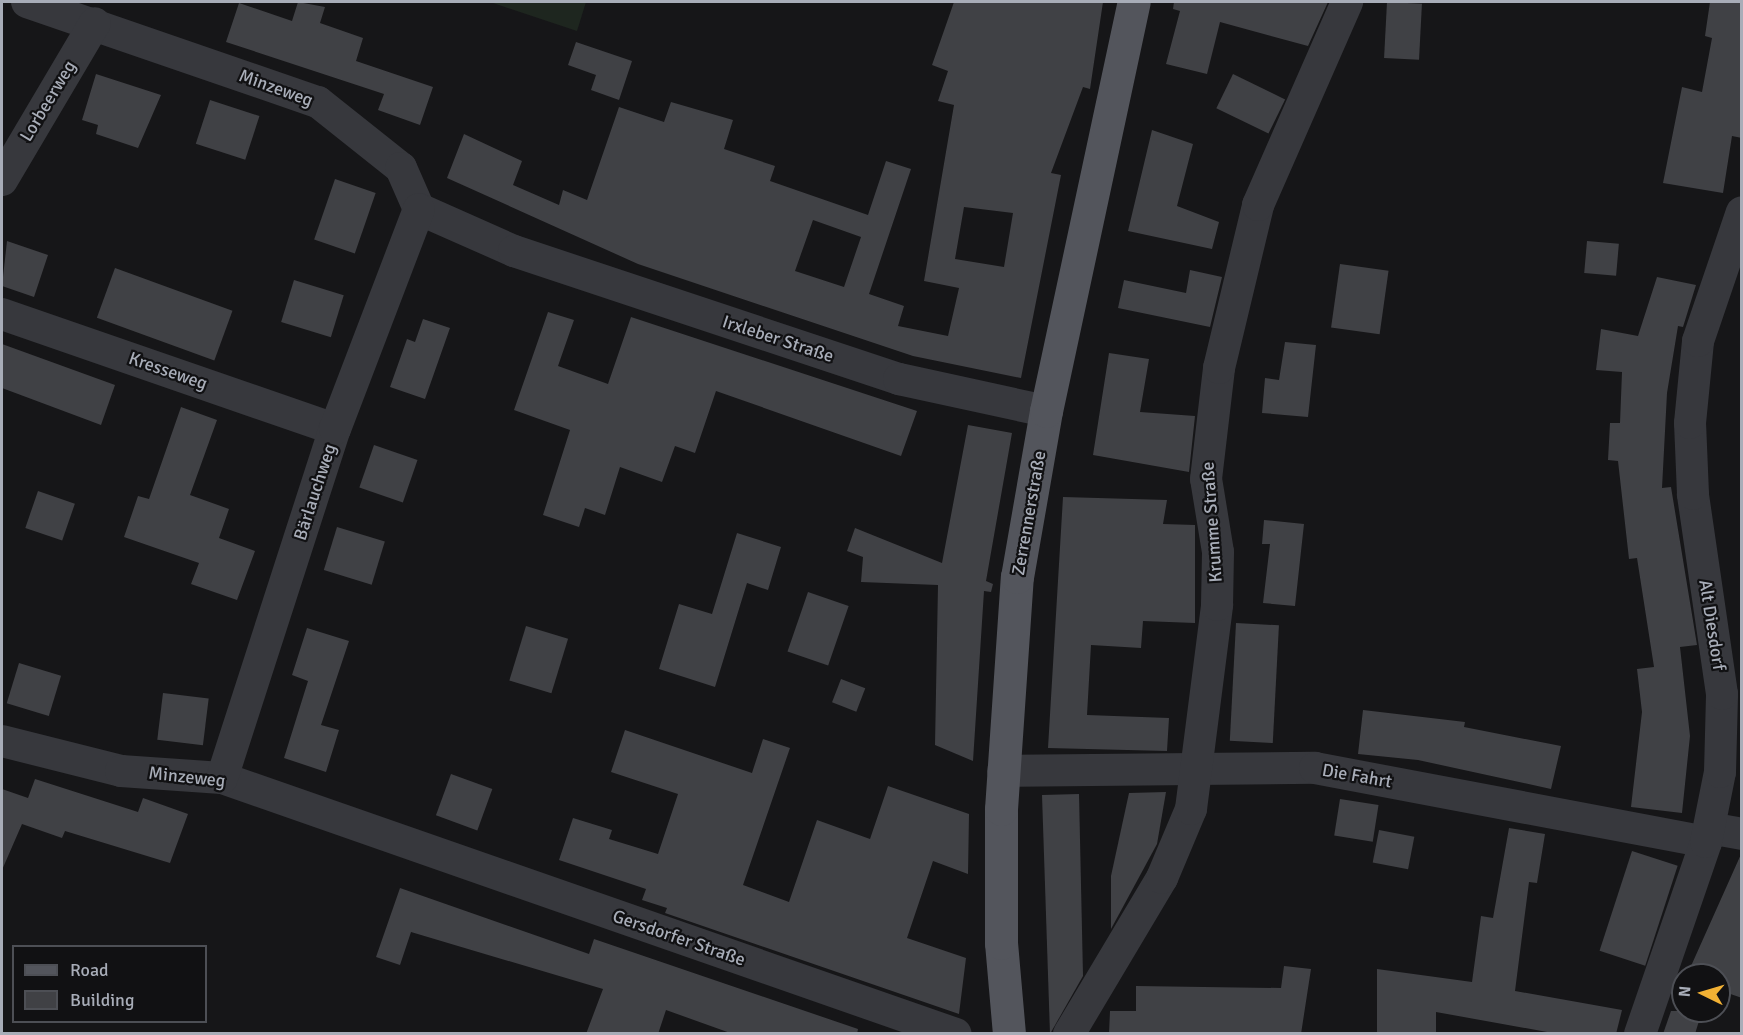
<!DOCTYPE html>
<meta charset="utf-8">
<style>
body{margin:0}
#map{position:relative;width:1743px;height:1035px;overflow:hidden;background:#161618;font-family:Signika,sans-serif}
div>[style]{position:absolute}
.green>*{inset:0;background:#1e261f}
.building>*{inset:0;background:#404145;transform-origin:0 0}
.minor>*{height:32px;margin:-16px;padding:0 16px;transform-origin:16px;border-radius:16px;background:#37383d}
.major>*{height:33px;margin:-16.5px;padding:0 16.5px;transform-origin:16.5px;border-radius:16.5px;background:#53555c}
span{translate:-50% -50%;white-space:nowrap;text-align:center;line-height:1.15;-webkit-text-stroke:4.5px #111113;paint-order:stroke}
.street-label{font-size:18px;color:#a8adb8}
.frame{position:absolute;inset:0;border:3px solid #a8adb8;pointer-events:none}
.legend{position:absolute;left:12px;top:945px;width:195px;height:78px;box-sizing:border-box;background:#111113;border:2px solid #4d4f55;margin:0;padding:8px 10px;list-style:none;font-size:18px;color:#a8adb8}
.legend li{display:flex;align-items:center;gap:12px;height:30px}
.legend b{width:30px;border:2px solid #4d4f55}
.north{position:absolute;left:1671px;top:963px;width:60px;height:60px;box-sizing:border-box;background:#111113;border:2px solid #4d4f55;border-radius:50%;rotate:275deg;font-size:16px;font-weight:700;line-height:24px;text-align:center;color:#a8adb8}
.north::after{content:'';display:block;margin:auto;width:21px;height:27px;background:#f2b134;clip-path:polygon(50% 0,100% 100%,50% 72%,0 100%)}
</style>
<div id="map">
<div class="green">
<div style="clip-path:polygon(490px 2px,586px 2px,577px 31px)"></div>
</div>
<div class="building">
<div style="clip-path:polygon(298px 2px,325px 7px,320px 23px,363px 38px,356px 61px,433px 87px,420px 125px,378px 110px,384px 94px,226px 42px,239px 3px,292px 21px)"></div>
<div style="clip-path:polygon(evenodd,954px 2px,1103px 2px,1090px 89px,1083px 87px,1051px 173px,1061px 175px,1021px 378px,913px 356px,638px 264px,447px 178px,464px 134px,522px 161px,513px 185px,559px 205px,563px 190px,587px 200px,619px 107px,664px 122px,671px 102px,733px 120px,724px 149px,775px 166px,770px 181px,868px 215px,886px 161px,911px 169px,869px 294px,904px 306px,898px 326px,948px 336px,959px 288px,924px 281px,954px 105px,938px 101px,948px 71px,932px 65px,954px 2px,964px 207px,1013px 213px,1004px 267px,955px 259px,964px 207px,954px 2px,813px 220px,861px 237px,844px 287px,795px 271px,813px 220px)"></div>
<div style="clip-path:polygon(1174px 2px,1328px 2px,1308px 46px,1220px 22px,1207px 74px,1166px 64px,1180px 11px,1173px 9px)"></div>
<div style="left:1387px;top:2px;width:35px;height:56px;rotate:3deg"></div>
<div style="clip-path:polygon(1710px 2px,1742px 2px,1742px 138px,1732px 136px,1723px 193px,1663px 183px,1682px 87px,1702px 92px,1712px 38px,1705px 36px)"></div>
<div style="clip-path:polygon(576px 42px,632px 61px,619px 100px,591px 90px,596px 75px,568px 65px)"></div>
<div style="clip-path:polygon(96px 74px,161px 95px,138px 148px,96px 134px,98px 125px,82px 120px)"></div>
<div style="left:1233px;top:74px;width:58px;height:38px;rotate:26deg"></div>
<div style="left:210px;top:100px;width:52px;height:46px;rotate:18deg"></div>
<div style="clip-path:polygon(1152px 130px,1193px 144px,1177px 206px,1219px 222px,1212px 249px,1128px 231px)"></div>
<div style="left:335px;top:179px;width:43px;height:64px;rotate:19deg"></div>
<div style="clip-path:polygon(7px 241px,48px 255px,34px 297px,2px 286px)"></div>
<div style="left:1587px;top:241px;width:32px;height:32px;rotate:5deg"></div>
<div style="left:1340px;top:264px;width:49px;height:64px;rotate:8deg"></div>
<div style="left:115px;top:268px;width:125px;height:53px;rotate:20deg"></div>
<div style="clip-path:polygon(1190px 270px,1222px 277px,1210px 327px,1118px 308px,1124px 280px,1186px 293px)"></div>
<div style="clip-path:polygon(1657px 277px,1696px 285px,1683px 327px,1678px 326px,1667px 393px,1662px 488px,1671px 487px,1697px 645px,1680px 647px,1690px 736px,1682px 813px,1631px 807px,1642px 712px,1637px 669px,1654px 667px,1637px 558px,1629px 559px,1618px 461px,1608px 460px,1610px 423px,1620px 423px,1622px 372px,1596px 370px,1601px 329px,1638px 336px)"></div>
<div style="left:294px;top:280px;width:52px;height:44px;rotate:17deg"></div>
<div style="clip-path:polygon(548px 312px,574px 320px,558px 366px,608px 384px,631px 317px,917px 411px,901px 456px,716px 391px,695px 453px,675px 446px,662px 482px,620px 467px,605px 515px,585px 508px,579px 527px,543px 515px,570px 430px,514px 410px)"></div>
<div style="clip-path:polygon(423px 319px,450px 328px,425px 399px,390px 387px,407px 339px,415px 342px)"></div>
<div style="clip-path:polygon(1285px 342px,1316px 345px,1308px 417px,1262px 413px,1265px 378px,1279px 380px)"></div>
<div style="clip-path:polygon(2px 344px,115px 385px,101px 425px,2px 388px)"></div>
<div style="clip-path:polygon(1109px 353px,1149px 359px,1140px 412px,1195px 416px,1189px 472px,1093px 455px)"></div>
<div style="clip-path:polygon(181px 407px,217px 420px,190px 495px,229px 509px,219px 538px,255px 551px,237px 600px,191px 584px,199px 563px,124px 537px,138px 496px,149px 499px)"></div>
<div style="clip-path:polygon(968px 425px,1012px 433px,986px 581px,993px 584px,991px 592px,984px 591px,973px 761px,935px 745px,938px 585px,861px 582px,863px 557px,847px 551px,855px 528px,942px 563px)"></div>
<div style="left:374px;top:445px;width:46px;height:45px;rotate:19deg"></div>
<div style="left:38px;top:491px;width:39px;height:39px;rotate:19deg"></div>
<div style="clip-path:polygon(1063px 497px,1167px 500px,1163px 524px,1195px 525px,1195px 623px,1143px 621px,1141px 648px,1091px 645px,1087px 715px,1169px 718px,1167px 751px,1048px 748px)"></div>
<div style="clip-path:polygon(1264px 520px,1304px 524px,1295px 606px,1263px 603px,1270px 544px,1262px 544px)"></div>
<div style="left:337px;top:527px;width:50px;height:45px;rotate:17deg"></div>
<div style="clip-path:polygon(737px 533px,781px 547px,768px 590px,747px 583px,715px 687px,659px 669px,679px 604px,712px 614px)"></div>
<div style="left:808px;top:592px;width:43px;height:63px;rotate:19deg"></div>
<div style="left:1236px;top:623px;width:43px;height:118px;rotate:3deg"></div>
<div style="left:526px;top:626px;width:44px;height:57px;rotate:17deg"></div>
<div style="clip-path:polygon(307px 628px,349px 641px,321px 725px,339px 730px,326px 772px,284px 758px,308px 681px,292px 675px)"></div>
<div style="left:19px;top:663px;width:44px;height:42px;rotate:17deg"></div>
<div style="left:841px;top:679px;width:26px;height:25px;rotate:21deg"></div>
<div style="left:163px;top:693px;width:46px;height:47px;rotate:7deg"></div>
<div style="clip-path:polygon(1363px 710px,1465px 722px,1464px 727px,1561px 746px,1551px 789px,1418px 760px,1358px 754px)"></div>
<div style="clip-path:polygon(625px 730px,752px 773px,763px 739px,790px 748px,743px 885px,789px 902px,817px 820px,870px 839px,888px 786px,969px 814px,968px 874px,933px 861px,907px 938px,966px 958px,959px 1014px,665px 913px,667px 908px,642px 900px,646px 889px,559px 860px,573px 818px,612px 830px,609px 839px,658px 854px,678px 794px,611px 772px)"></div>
<div style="left:451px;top:774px;width:44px;height:44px;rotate:20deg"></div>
<div style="clip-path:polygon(35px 779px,138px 812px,143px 798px,188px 814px,170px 863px,65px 831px,62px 838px,22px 824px,2px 870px,2px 789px,28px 798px)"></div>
<div style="clip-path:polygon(1166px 792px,1157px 844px,1111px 929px,1111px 876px,1129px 793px)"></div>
<div style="clip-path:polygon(1079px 794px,1083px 976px,1050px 1034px,1042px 795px)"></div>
<div style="left:1340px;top:799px;width:39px;height:37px;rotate:9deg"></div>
<div style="clip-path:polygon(1509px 828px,1545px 834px,1537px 883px,1529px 882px,1515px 991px,1622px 1010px,1616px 1034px,1558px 1034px,1436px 1012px,1436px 1034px,1377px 1034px,1377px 969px,1472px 982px,1481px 916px,1493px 918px)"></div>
<div style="left:1379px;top:830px;width:36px;height:33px;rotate:11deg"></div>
<div style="left:1632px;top:851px;width:48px;height:105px;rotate:18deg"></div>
<div style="clip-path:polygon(1742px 852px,1742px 998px,1719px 990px,1719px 975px,1687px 975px)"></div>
<div style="clip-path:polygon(400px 888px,589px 954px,594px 939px,858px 1029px,857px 1034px,733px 1034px,666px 1010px,658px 1034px,586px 1034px,603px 989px,411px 932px,400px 965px,376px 957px)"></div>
<div style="clip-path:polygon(1284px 966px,1311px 969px,1301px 1034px,1109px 1034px,1110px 1011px,1136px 1011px,1136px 986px,1281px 988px)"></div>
<div style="clip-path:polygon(1671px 1011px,1702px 1011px,1695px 1034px,1663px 1034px)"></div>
</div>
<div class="minor">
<div style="left:27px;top:2px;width:308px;rotate:19deg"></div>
<div style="left:318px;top:102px;width:106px;rotate:38.5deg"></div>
<div style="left:401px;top:168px;width:45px;rotate:66.3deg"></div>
<div style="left:419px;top:209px;width:104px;rotate:23.9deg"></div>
<div style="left:514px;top:251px;width:406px;rotate:18.4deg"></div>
<div style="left:899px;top:379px;width:150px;rotate:12.3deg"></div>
<div style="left:2px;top:180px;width:182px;rotate:-59.4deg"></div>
<div style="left:2px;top:314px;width:352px;rotate:19.1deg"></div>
<div style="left:2px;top:741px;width:123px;rotate:14.1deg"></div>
<div style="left:121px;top:771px;width:101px;rotate:4deg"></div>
<div style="left:222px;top:778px;width:777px;rotate:19.23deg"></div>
<div style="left:1003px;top:771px;width:312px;rotate:-0.6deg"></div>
<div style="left:1315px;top:768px;width:398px;rotate:10.7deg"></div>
<div style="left:222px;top:778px;width:367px;rotate:-72.1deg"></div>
<div style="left:335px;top:429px;width:235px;rotate:-69.1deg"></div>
<div style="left:1709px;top:828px;width:34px;rotate:10deg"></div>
<div style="left:1069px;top:1034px;width:182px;rotate:-59.2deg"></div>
<div style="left:1162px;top:878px;width:75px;rotate:-67.2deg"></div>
<div style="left:1191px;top:809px;width:206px;rotate:-82.7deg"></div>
<div style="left:1217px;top:605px;width:53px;rotate:-88.9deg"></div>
<div style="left:1218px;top:552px;width:74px;rotate:-99.3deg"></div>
<div style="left:1206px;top:479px;width:112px;rotate:-83.3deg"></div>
<div style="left:1219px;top:368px;width:168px;rotate:-76.5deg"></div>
<div style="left:1258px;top:205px;width:222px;rotate:-66.3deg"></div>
<div style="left:1640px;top:1034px;width:203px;rotate:-71deg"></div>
<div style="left:1706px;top:842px;width:71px;rotate:-78.7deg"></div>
<div style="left:1720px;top:772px;width:78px;rotate:-88.5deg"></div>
<div style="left:1722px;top:694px;width:202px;rotate:-98.3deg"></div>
<div style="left:1693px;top:494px;width:71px;rotate:-92.4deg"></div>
<div style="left:1690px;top:423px;width:82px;rotate:-84.4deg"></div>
<div style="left:1698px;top:341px;width:136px;rotate:-71.2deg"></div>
</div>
<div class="major">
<div style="left:1009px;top:1034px;width:91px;rotate:-95deg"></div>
<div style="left:1001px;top:943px;width:134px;rotate:-90deg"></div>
<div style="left:1001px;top:809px;width:233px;rotate:-86.1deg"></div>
<div style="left:1017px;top:577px;width:169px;rotate:-80.1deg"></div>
<div style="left:1046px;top:411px;width:418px;rotate:-77.9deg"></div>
</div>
<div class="street-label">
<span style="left:276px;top:88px;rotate:20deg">Minzeweg</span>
<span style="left:48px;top:101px;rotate:-59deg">Lorbeerweg</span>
<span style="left:778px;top:339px;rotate:18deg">Irxleber Straße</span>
<span style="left:168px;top:371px;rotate:19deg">Kresseweg</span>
<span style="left:315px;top:492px;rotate:-72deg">Bärlauchweg</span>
<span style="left:1029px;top:513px;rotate:-80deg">Zerrennerstraße</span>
<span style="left:1212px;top:522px;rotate:-94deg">Krumme Straße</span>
<span style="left:1712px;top:625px;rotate:81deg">Alt Diesdorf</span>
<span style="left:1357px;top:776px;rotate:10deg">Die Fahrt</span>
<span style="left:187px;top:777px;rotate:6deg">Minzeweg</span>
<span style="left:679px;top:938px;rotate:19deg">Gersdorfer Straße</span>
</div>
<div class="frame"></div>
<ul class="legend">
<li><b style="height:8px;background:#53555c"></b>Road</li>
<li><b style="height:16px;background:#404145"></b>Building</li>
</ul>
<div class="north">N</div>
</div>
